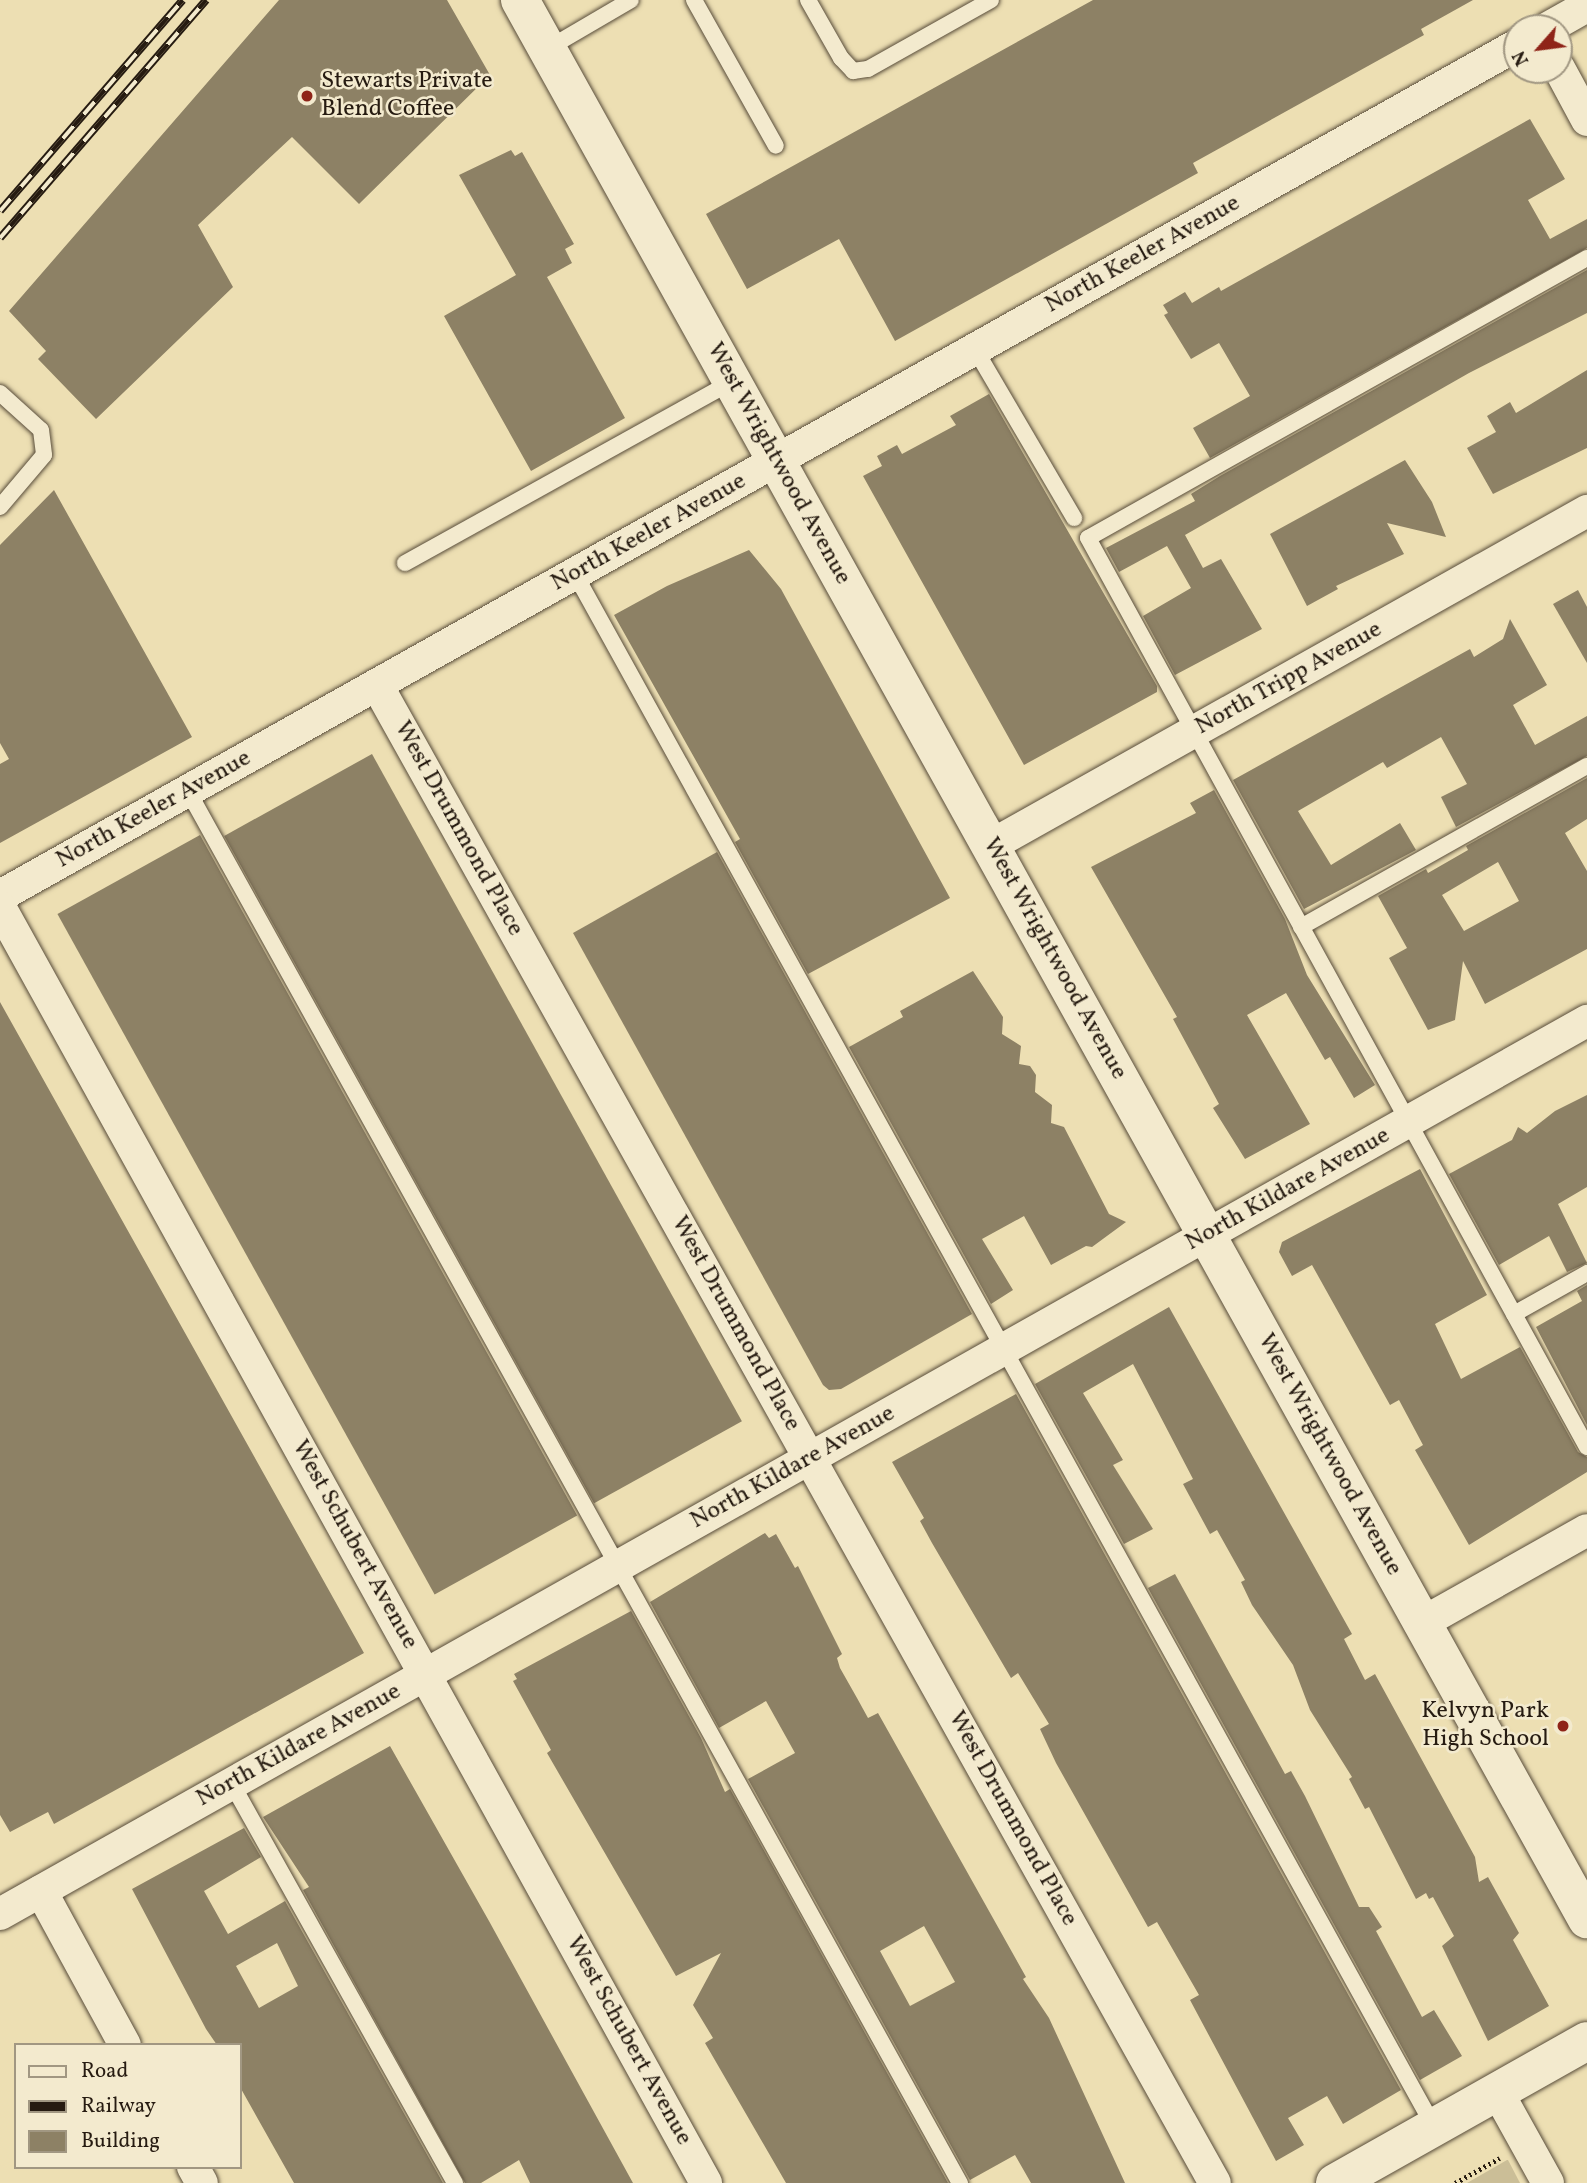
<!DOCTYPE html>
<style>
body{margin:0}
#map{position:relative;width:1587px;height:2183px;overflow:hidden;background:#eddfb3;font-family:Vollkorn,serif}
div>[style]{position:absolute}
.green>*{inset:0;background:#cbbe97}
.building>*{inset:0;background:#8d8165;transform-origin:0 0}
.path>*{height:4.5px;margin-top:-2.25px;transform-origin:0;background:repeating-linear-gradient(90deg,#261b11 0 2px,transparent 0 5.5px)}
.roads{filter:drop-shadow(0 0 2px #584c3a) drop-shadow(0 0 2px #584c3a)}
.lane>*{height:16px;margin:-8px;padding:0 8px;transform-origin:8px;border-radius:8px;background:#f3eace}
.street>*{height:32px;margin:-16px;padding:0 16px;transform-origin:16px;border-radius:16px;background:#f3eace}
.secondary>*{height:38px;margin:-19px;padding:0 19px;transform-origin:19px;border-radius:19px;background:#f3eace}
.rail>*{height:8px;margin-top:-4px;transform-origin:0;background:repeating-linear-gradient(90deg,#f3eace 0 16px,#261b11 0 32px);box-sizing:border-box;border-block:2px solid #261b11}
.dots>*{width:19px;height:19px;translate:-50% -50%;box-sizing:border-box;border:4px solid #f3eace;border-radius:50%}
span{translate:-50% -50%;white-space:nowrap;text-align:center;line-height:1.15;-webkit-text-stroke:5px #f3eace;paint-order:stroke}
.poi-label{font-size:24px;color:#261b11}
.left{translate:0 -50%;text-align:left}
.right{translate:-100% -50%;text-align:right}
.street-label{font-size:24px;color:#261b11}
.legend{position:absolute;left:14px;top:2043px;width:228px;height:126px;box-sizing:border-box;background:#f3eace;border:2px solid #a19782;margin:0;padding:9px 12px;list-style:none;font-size:21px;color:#261b11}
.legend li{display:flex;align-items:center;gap:14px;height:35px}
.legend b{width:35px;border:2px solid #a19782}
.north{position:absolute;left:1503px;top:14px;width:70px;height:70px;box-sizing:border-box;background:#f3eace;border:2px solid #a19782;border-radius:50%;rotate:242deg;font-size:19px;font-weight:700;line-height:28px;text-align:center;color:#261b11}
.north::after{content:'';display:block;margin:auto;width:24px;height:32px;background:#8f2418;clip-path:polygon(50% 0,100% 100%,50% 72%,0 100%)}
</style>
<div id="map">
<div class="green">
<div style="clip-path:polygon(1508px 2160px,1520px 2183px,1467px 2183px,1507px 2160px)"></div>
</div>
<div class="building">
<div style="clip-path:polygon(279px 0,447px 0,490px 75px,359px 204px,292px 137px,198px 225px,233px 287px,96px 419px,38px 359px,46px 351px,9px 311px)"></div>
<div style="clip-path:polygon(1093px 0,1473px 0,1421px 29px,1424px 35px,1193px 163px,1198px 173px,895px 341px,839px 239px,747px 289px,706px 214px)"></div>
<div style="clip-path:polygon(1530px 119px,1565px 179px,1528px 200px,1550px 239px,1587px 219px,1587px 248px,1210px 458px,1193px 428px,1250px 396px,1219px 343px,1191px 359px,1164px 315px,1168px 313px,1163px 305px,1185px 292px,1192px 303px,1219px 287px,1221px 291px)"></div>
<div style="clip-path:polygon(511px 150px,515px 156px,522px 152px,574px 244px,565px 249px,572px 263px,547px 277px,625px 418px,531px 471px,444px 316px,516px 275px,459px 175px)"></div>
<div style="clip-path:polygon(1587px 270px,1587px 313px,1469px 373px,1185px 535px,1203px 568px,1221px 559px,1262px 629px,1175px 675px,1143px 616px,1191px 588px,1167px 546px,1119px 572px,1106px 548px,1195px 501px,1191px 494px,1220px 476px)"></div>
<div style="clip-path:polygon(1587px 370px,1587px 448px,1493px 494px,1467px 448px,1496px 432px,1487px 416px,1510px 402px,1516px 413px)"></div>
<div style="clip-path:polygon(989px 394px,1157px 686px,1157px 692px,1024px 765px,863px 476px,882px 466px,877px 456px,897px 445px,902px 454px,956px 425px,950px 416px)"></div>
<div style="clip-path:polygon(1405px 460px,1432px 502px,1446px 537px,1387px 523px,1404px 554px,1336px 586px,1338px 589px,1307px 606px,1270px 534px)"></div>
<div style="clip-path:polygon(54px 490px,192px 737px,0 843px,0 764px,9px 759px,0 743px,0 545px)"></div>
<div style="clip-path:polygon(749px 550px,781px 589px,950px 898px,808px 974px,735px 842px,740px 839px,614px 615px,667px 586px)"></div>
<div style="clip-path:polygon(1578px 590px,1587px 607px,1587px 663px,1553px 604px)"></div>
<div style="clip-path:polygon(1510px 619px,1547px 685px,1513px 705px,1535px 745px,1587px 716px,1587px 756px,1456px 827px,1441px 797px,1467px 784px,1441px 737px,1387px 768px,1383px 762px,1298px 811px,1331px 865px,1400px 823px,1416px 850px,1304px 909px,1233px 780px,1470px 649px,1474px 657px,1503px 639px)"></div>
<div style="left:372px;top:754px;width:763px;height:169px;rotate:61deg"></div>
<div style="clip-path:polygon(evenodd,1587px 778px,1587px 819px,1565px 833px,1587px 871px,1587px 949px,1485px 1004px,1463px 961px,1455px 1020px,1428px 1030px,1389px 958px,1407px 948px,1378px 896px,1426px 869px,1428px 873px,1468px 850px,1466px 846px,1587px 778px,1498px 862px,1519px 901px,1464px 931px,1442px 895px,1498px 862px)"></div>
<div style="clip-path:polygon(1214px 790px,1285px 919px,1307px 975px,1375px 1085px,1354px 1098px,1330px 1057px,1325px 1060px,1286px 993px,1247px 1015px,1310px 1124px,1245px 1159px,1213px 1108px,1219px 1104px,1173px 1019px,1177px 1017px,1091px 867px,1196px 813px,1190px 803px)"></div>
<div style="left:200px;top:835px;width:778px;height:163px;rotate:61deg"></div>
<div style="clip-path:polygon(717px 852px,972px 1314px,841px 1389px,829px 1390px,823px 1385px,573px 933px)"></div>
<div style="clip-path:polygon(973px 971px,1003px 1017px,1002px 1034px,1021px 1046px,1019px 1064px,1030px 1066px,1036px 1075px,1035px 1092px,1052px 1105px,1051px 1123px,1064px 1127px,1109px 1214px,1126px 1222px,1092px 1247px,1086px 1246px,1051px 1265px,1024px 1216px,982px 1239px,1013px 1290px,991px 1304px,849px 1047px,903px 1017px,900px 1011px)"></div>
<div style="clip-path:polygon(0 1002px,364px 1653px,54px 1824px,48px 1812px,10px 1832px,0 1815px)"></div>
<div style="clip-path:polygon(1587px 1095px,1587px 1187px,1558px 1204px,1587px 1263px,1567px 1272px,1549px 1236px,1499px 1265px,1449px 1174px,1512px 1140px,1518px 1127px,1527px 1133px,1555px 1111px)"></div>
<div style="clip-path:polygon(1420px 1169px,1487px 1295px,1435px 1324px,1461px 1379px,1520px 1347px,1578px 1452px,1587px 1457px,1587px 1472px,1469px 1545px,1415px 1450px,1423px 1445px,1399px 1400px,1390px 1405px,1312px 1265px,1292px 1276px,1279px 1252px,1282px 1242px)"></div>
<div style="clip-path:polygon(1587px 1285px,1587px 1425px,1536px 1327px,1582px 1301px,1577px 1291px)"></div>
<div style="clip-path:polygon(1169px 1307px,1352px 1634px,1344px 1639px,1365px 1680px,1375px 1674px,1475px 1857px,1479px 1882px,1488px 1877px,1519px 1933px,1513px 1940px,1549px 2006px,1488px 2041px,1442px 1946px,1454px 1936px,1433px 1897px,1429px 1899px,1426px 1893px,1416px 1899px,1369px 1807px,1365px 1809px,1349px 1779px,1352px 1777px,1310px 1710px,1293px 1665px,1252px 1605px,1241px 1582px,1245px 1580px,1217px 1530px,1210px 1534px,1183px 1484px,1193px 1479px,1133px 1364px,1083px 1393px,1123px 1460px,1113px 1465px,1153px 1529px,1124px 1544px,1035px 1384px)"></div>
<div style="clip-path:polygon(1016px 1394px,1401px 2090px,1343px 2124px,1327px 2096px,1288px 2118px,1304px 2145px,1276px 2161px,1190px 2000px,1199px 1995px,1157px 1922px,1148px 1927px,1056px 1763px,1040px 1729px,1049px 1724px,1018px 1673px,1011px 1678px,932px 1543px,920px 1521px,924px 1518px,892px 1462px)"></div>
<div style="clip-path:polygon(evenodd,765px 1533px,769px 1538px,776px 1534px,795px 1568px,798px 1566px,842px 1654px,837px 1658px,840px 1668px,857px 1698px,868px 1718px,878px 1713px,1026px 1977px,1023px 1979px,1049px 2018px,1125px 2183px,1031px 2183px,1015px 2155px,970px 2180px,748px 1779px,795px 1753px,766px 1701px,719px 1728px,650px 1602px,765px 1533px,924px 1926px,955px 1982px,910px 2006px,880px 1951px,924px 1926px)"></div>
<div style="clip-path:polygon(1175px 1574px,1285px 1774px,1291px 1771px,1305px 1796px,1359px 1907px,1369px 1907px,1382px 1927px,1376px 1931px,1422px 2017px,1434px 2010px,1462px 2056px,1420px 2080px,1148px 1588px)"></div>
<div style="clip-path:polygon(631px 1611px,701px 1738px,725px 1792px,730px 1789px,948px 2183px,786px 2183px,705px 2043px,713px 2038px,693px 2005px,721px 1953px,676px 1976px,547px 1753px,551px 1750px,513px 1681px,517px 1679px,514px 1674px)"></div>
<div style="clip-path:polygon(390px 1746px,489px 1921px,633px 2183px,530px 2183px,519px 2160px,481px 2183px,465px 2183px,303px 1890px,309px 1887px,263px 1817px)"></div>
<div style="clip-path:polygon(evenodd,244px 1828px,261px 1857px,204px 1891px,228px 1934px,285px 1901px,443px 2183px,294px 2183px,240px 2087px,240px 2045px,217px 2045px,206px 2029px,132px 1889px,244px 1828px,277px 1943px,298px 1986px,259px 2008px,236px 1966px,277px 1943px)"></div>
</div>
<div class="path">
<div style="left:1455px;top:2183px;width:51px;rotate:-29.1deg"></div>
</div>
<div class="roads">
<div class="lane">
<div style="left:694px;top:0;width:167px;rotate:60.7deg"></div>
<div style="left:808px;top:0;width:67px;rotate:60.4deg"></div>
<div style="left:841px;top:58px;width:18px;rotate:47deg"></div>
<div style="left:853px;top:71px;width:15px;rotate:-8deg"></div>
<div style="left:868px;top:69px;width:141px;rotate:-29.3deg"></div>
<div style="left:547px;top:49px;width:97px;rotate:-30.3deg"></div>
<div style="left:1587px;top:258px;width:572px;rotate:150.7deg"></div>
<div style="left:1088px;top:538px;width:1037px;rotate:61.24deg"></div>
<div style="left:975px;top:349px;width:196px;rotate:59.6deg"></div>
<div style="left:0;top:393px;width:55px;rotate:42.1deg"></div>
<div style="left:41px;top:430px;width:25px;rotate:83deg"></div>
<div style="left:44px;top:455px;width:68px;rotate:130.2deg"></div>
<div style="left:405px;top:563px;width:374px;rotate:-29deg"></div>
<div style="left:575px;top:574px;width:1775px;rotate:61.05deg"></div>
<div style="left:188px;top:791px;width:1592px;rotate:60.99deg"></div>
<div style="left:1301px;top:927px;width:328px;rotate:-29.4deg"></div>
<div style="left:1514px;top:1314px;width:84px;rotate:-29.3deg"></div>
<div style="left:232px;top:1784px;width:457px;rotate:60.8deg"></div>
</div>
<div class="street">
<div style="left:1548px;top:28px;width:45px;rotate:-29.4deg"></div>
<div style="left:1559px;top:68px;width:59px;rotate:61.7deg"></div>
<div style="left:377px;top:685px;width:1716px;rotate:60.78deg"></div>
<div style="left:990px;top:846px;width:685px;rotate:-29.3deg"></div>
<div style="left:0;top:896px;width:1739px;rotate:-29.29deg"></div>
<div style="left:0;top:907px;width:1458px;rotate:61.04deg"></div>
<div style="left:1422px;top:1623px;width:189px;rotate:-29.4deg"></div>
<div style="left:41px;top:1891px;width:175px;rotate:61.4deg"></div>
<div style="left:0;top:1914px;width:1821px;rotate:-29.37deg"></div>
<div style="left:1497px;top:2091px;width:105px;rotate:61deg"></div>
<div style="left:193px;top:2167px;width:18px;rotate:61deg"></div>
</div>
<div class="secondary">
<div style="left:520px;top:0;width:2196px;rotate:60.93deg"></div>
<div style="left:1335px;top:2183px;width:289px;rotate:-29.4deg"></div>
</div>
</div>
<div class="rail">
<div style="left:0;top:211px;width:279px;rotate:-49.1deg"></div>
<div style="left:0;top:238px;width:315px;rotate:-49.1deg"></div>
</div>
<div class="dots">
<div style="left:307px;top:96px;background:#8f2418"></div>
<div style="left:1563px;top:1726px;background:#8f2418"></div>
</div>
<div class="poi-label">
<span class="left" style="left:321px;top:96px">Stewarts Private<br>Blend Coffee</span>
<span class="right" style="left:1549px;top:1726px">Kelvyn Park<br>High School</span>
</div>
<div class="street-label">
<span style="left:1143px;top:255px;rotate:-29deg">North Keeler Avenue</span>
<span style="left:778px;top:464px;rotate:61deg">West Wrightwood Avenue</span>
<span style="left:649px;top:533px;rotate:-29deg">North Keeler Avenue</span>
<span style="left:1289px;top:679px;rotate:-29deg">North Tripp Avenue</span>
<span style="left:154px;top:810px;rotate:-29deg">North Keeler Avenue</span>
<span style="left:458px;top:829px;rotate:61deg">West Drummond Place</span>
<span style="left:1054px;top:959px;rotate:61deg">West Wrightwood Avenue</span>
<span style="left:1288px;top:1190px;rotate:-29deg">North Kildare Avenue</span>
<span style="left:735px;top:1324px;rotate:61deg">West Drummond Place</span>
<span style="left:1329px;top:1455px;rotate:61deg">West Wrightwood Avenue</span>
<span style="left:793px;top:1468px;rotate:-29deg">North Kildare Avenue</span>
<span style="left:354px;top:1545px;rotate:61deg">West Schubert Avenue</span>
<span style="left:299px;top:1746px;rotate:-29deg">North Kildare Avenue</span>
<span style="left:1012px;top:1819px;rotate:61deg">West Drummond Place</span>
<span style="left:628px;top:2041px;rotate:61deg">West Schubert Avenue</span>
</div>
<ul class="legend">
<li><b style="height:9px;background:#f3eace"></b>Road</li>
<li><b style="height:9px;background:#261b11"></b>Railway</li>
<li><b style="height:19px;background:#8d8165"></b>Building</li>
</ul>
<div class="north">N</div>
</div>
